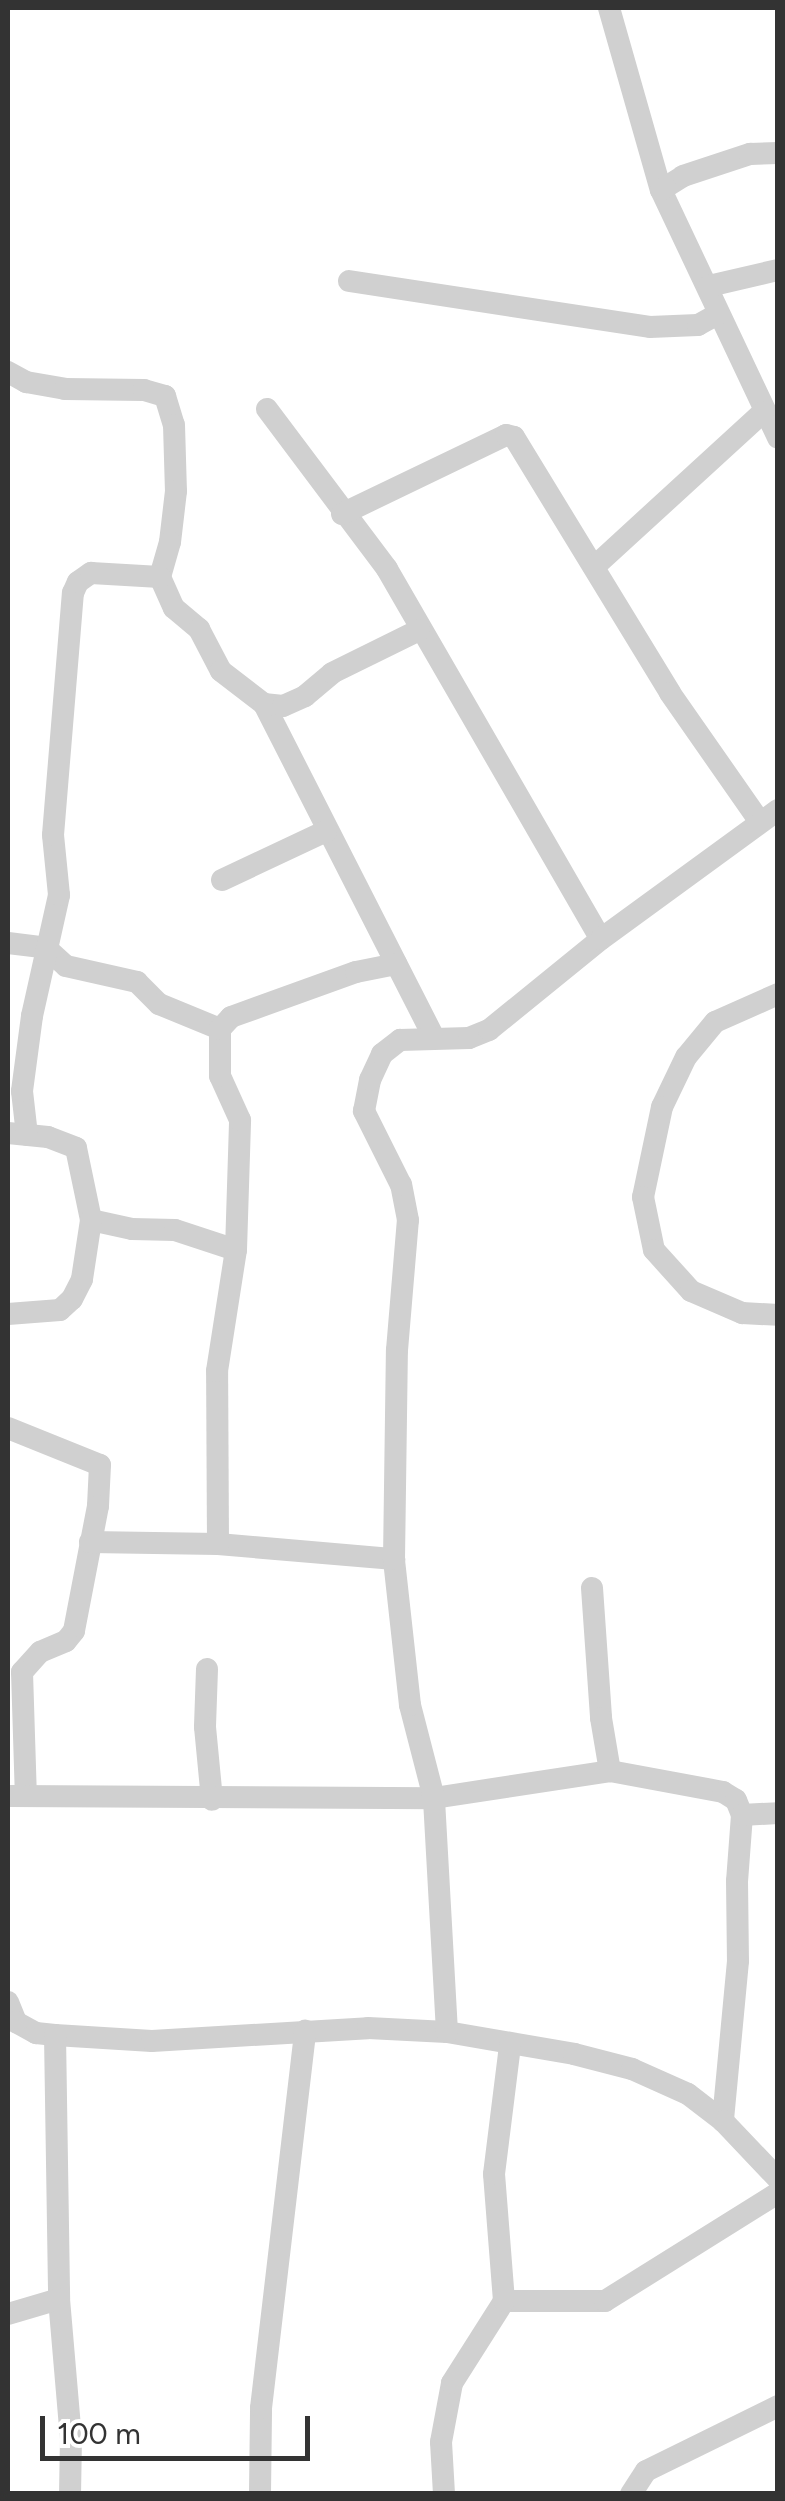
<!DOCTYPE html>
<style>
body{margin:0}
#map{position:relative;width:785px;height:2501px;overflow:hidden;background:#fff;font-family:Figtree,sans-serif}
div>[style]{position:absolute}
.minor>*{height:22px;margin:-11px;padding:0 11px;transform-origin:11px;border-radius:11px;background:#d0d0d0}
span{translate:-50% -50%;white-space:nowrap;text-align:center;line-height:1.15;-webkit-text-stroke:10px #fff;paint-order:stroke}
.frame{position:absolute;inset:0;border:10px solid #333;pointer-events:none}
.scale{position:absolute;left:40px;top:2416px;width:270px;height:45px;box-sizing:border-box;border:5px solid #333;border-top:0;padding-left:12px;font-size:30px;line-height:35px;white-space:nowrap;color:#333;-webkit-text-stroke:8px #fff;paint-order:stroke}
</style>
<div id="map">
<div class="minor">
<div style="left:609px;top:8px;width:189px;rotate:74.1deg"></div>
<div style="left:661px;top:190px;width:274px;rotate:64.7deg"></div>
<div style="left:661px;top:190px;width:26px;rotate:-32deg"></div>
<div style="left:683px;top:176px;width:71px;rotate:-18.2deg"></div>
<div style="left:750px;top:154px;width:28px;rotate:-2deg"></div>
<div style="left:349px;top:281px;width:304px;rotate:8.7deg"></div>
<div style="left:650px;top:327px;width:48px;rotate:-2.4deg"></div>
<div style="left:698px;top:325px;width:23px;rotate:-29deg"></div>
<div style="left:709px;top:286px;width:71px;rotate:-13.1deg"></div>
<div style="left:8px;top:372px;width:21px;rotate:29deg"></div>
<div style="left:26px;top:382px;width:40px;rotate:10deg"></div>
<div style="left:65px;top:389px;width:79px;rotate:0.7deg"></div>
<div style="left:144px;top:390px;width:22px;rotate:16deg"></div>
<div style="left:165px;top:396px;width:30px;rotate:73deg"></div>
<div style="left:174px;top:425px;width:66px;rotate:88.3deg"></div>
<div style="left:176px;top:491px;width:51px;rotate:96.7deg"></div>
<div style="left:170px;top:542px;width:36px;rotate:106deg"></div>
<div style="left:160px;top:577px;width:34px;rotate:66deg"></div>
<div style="left:174px;top:608px;width:33px;rotate:40deg"></div>
<div style="left:199px;top:629px;width:47px;rotate:62.4deg"></div>
<div style="left:221px;top:671px;width:54px;rotate:37.5deg"></div>
<div style="left:264px;top:704px;width:372px;rotate:63deg"></div>
<div style="left:267px;top:409px;width:200px;rotate:53.1deg"></div>
<div style="left:387px;top:569px;width:427px;rotate:60deg"></div>
<div style="left:342px;top:514px;width:182px;rotate:-25.7deg"></div>
<div style="left:506px;top:435px;width:8px;rotate:14deg"></div>
<div style="left:514px;top:437px;width:300px;rotate:58.6deg"></div>
<div style="left:670px;top:693px;width:157px;rotate:55.1deg"></div>
<div style="left:594px;top:567px;width:229px;rotate:-42.5deg"></div>
<div style="left:264px;top:704px;width:19px;rotate:6deg"></div>
<div style="left:283px;top:706px;width:24px;rotate:-24deg"></div>
<div style="left:305px;top:696px;width:35px;rotate:-40deg"></div>
<div style="left:332px;top:673px;width:97px;rotate:-26.3deg"></div>
<div style="left:222px;top:880px;width:115px;rotate:-25.2deg"></div>
<div style="left:8px;top:943px;width:38px;rotate:7deg"></div>
<div style="left:46px;top:948px;width:27px;rotate:42deg"></div>
<div style="left:66px;top:966px;width:73px;rotate:12.7deg"></div>
<div style="left:137px;top:982px;width:31px;rotate:45deg"></div>
<div style="left:159px;top:1004px;width:66px;rotate:22.3deg"></div>
<div style="left:778px;top:994px;width:69px;rotate:156deg"></div>
<div style="left:715px;top:1022px;width:45px;rotate:129.6deg"></div>
<div style="left:686px;top:1057px;width:55px;rotate:115.6deg"></div>
<div style="left:662px;top:1107px;width:92px;rotate:101.9deg"></div>
<div style="left:643px;top:1197px;width:54px;rotate:78.3deg"></div>
<div style="left:654px;top:1250px;width:55px;rotate:47.9deg"></div>
<div style="left:691px;top:1291px;width:56px;rotate:23.3deg"></div>
<div style="left:742px;top:1313px;width:36px;rotate:3deg"></div>
<div style="left:8px;top:1133px;width:40px;rotate:5.7deg"></div>
<div style="left:48px;top:1137px;width:30px;rotate:21deg"></div>
<div style="left:76px;top:1148px;width:74px;rotate:78.2deg"></div>
<div style="left:91px;top:1220px;width:42px;rotate:12.4deg"></div>
<div style="left:132px;top:1229px;width:43px;rotate:1.3deg"></div>
<div style="left:175px;top:1230px;width:64px;rotate:18.2deg"></div>
<div style="left:27px;top:1135px;width:44px;rotate:-96.5deg"></div>
<div style="left:22px;top:1091px;width:76px;rotate:-82.4deg"></div>
<div style="left:32px;top:1016px;width:124px;rotate:-77.4deg"></div>
<div style="left:59px;top:895px;width:60px;rotate:-95.7deg"></div>
<div style="left:53px;top:835px;width:243px;rotate:-85.3deg"></div>
<div style="left:73px;top:593px;width:12px;rotate:-66deg"></div>
<div style="left:78px;top:582px;width:16px;rotate:-35deg"></div>
<div style="left:91px;top:573px;width:69px;rotate:3.3deg"></div>
<div style="left:8px;top:1314px;width:52px;rotate:-4.4deg"></div>
<div style="left:60px;top:1310px;width:16px;rotate:-43deg"></div>
<div style="left:72px;top:1299px;width:22px;rotate:-63deg"></div>
<div style="left:82px;top:1279px;width:60px;rotate:-81.3deg"></div>
<div style="left:8px;top:1428px;width:99px;rotate:21.9deg"></div>
<div style="left:100px;top:1465px;width:41px;rotate:92.8deg"></div>
<div style="left:98px;top:1506px;width:127px;rotate:100.9deg"></div>
<div style="left:74px;top:1631px;width:13px;rotate:129deg"></div>
<div style="left:66px;top:1641px;width:28px;rotate:157deg"></div>
<div style="left:40px;top:1652px;width:27px;rotate:132deg"></div>
<div style="left:22px;top:1672px;width:124px;rotate:88.2deg"></div>
<div style="left:90px;top:1542px;width:128px;rotate:0.9deg"></div>
<div style="left:218px;top:1544px;width:177px;rotate:4.9deg"></div>
<div style="left:218px;top:1544px;width:173px;rotate:-90.3deg"></div>
<div style="left:217px;top:1371px;width:122px;rotate:-81.1deg"></div>
<div style="left:236px;top:1250px;width:130px;rotate:-88.2deg"></div>
<div style="left:240px;top:1120px;width:48px;rotate:-114.4deg"></div>
<div style="left:220px;top:1076px;width:47px;rotate:-90deg"></div>
<div style="left:220px;top:1029px;width:16px;rotate:-47deg"></div>
<div style="left:231px;top:1017px;width:133px;rotate:-19.8deg"></div>
<div style="left:356px;top:972px;width:41px;rotate:-11.3deg"></div>
<div style="left:592px;top:1588px;width:130px;rotate:86deg"></div>
<div style="left:601px;top:1718px;width:54px;rotate:80.4deg"></div>
<div style="left:207px;top:1669px;width:58px;rotate:92deg"></div>
<div style="left:205px;top:1727px;width:73px;rotate:84.5deg"></div>
<div style="left:8px;top:1796px;width:426px;rotate:0.3deg"></div>
<div style="left:434px;top:1798px;width:178px;rotate:-8.7deg"></div>
<div style="left:610px;top:1771px;width:115px;rotate:10.5deg"></div>
<div style="left:723px;top:1792px;width:15px;rotate:32deg"></div>
<div style="left:736px;top:1800px;width:16px;rotate:68deg"></div>
<div style="left:742px;top:1815px;width:66px;rotate:94.3deg"></div>
<div style="left:737px;top:1881px;width:80px;rotate:89.3deg"></div>
<div style="left:738px;top:1961px;width:161px;rotate:95.4deg"></div>
<div style="left:742px;top:1815px;width:36px;rotate:-3deg"></div>
<div style="left:8px;top:2002px;width:22px;rotate:68deg"></div>
<div style="left:16px;top:2022px;width:23px;rotate:29deg"></div>
<div style="left:36px;top:2033px;width:19px;rotate:6deg"></div>
<div style="left:55px;top:2035px;width:97px;rotate:3.5deg"></div>
<div style="left:152px;top:2041px;width:216px;rotate:-3.4deg"></div>
<div style="left:368px;top:2028px;width:79px;rotate:2.9deg"></div>
<div style="left:447px;top:2032px;width:129px;rotate:9.8deg"></div>
<div style="left:574px;top:2054px;width:60px;rotate:14.5deg"></div>
<div style="left:632px;top:2069px;width:61px;rotate:24.1deg"></div>
<div style="left:688px;top:2094px;width:44px;rotate:37.6deg"></div>
<div style="left:723px;top:2121px;width:80px;rotate:46.5deg"></div>
<div style="left:447px;top:2032px;width:234px;rotate:-93.2deg"></div>
<div style="left:434px;top:1798px;width:96px;rotate:-104.5deg"></div>
<div style="left:410px;top:1705px;width:147px;rotate:-96.3deg"></div>
<div style="left:394px;top:1559px;width:209px;rotate:-89.2deg"></div>
<div style="left:397px;top:1350px;width:130px;rotate:-85.2deg"></div>
<div style="left:408px;top:1220px;width:36px;rotate:-101deg"></div>
<div style="left:401px;top:1185px;width:83px;rotate:-116.6deg"></div>
<div style="left:364px;top:1111px;width:32px;rotate:-79deg"></div>
<div style="left:370px;top:1080px;width:29px;rotate:-65deg"></div>
<div style="left:382px;top:1054px;width:23px;rotate:-38deg"></div>
<div style="left:400px;top:1040px;width:69px;rotate:-1.7deg"></div>
<div style="left:469px;top:1038px;width:22px;rotate:-22deg"></div>
<div style="left:489px;top:1030px;width:144px;rotate:-39.1deg"></div>
<div style="left:601px;top:939px;width:219px;rotate:-36.1deg"></div>
<div style="left:55px;top:2035px;width:264px;rotate:89.1deg"></div>
<div style="left:59px;top:2299px;width:140px;rotate:85.1deg"></div>
<div style="left:71px;top:2438px;width:56px;rotate:91deg"></div>
<div style="left:504px;top:2301px;width:101px"></div>
<div style="left:605px;top:2301px;width:204px;rotate:-32deg"></div>
<div style="left:8px;top:2314px;width:53px;rotate:-16.4deg"></div>
<div style="left:260px;top:2494px;width:86px;rotate:-89.3deg"></div>
<div style="left:261px;top:2408px;width:380px;rotate:-83.3deg"></div>
<div style="left:444px;top:2494px;width:52px;rotate:-93.3deg"></div>
<div style="left:441px;top:2442px;width:60px;rotate:-79.4deg"></div>
<div style="left:452px;top:2383px;width:97px;rotate:-57.6deg"></div>
<div style="left:504px;top:2301px;width:127px;rotate:-94.5deg"></div>
<div style="left:494px;top:2174px;width:129px;rotate:-82.9deg"></div>
<div style="left:631px;top:2494px;width:27px;rotate:-57deg"></div>
<div style="left:646px;top:2471px;width:147px;rotate:-26.2deg"></div>
</div>
<div class="frame"></div>
<div class="scale">100 m</div>
</div>
